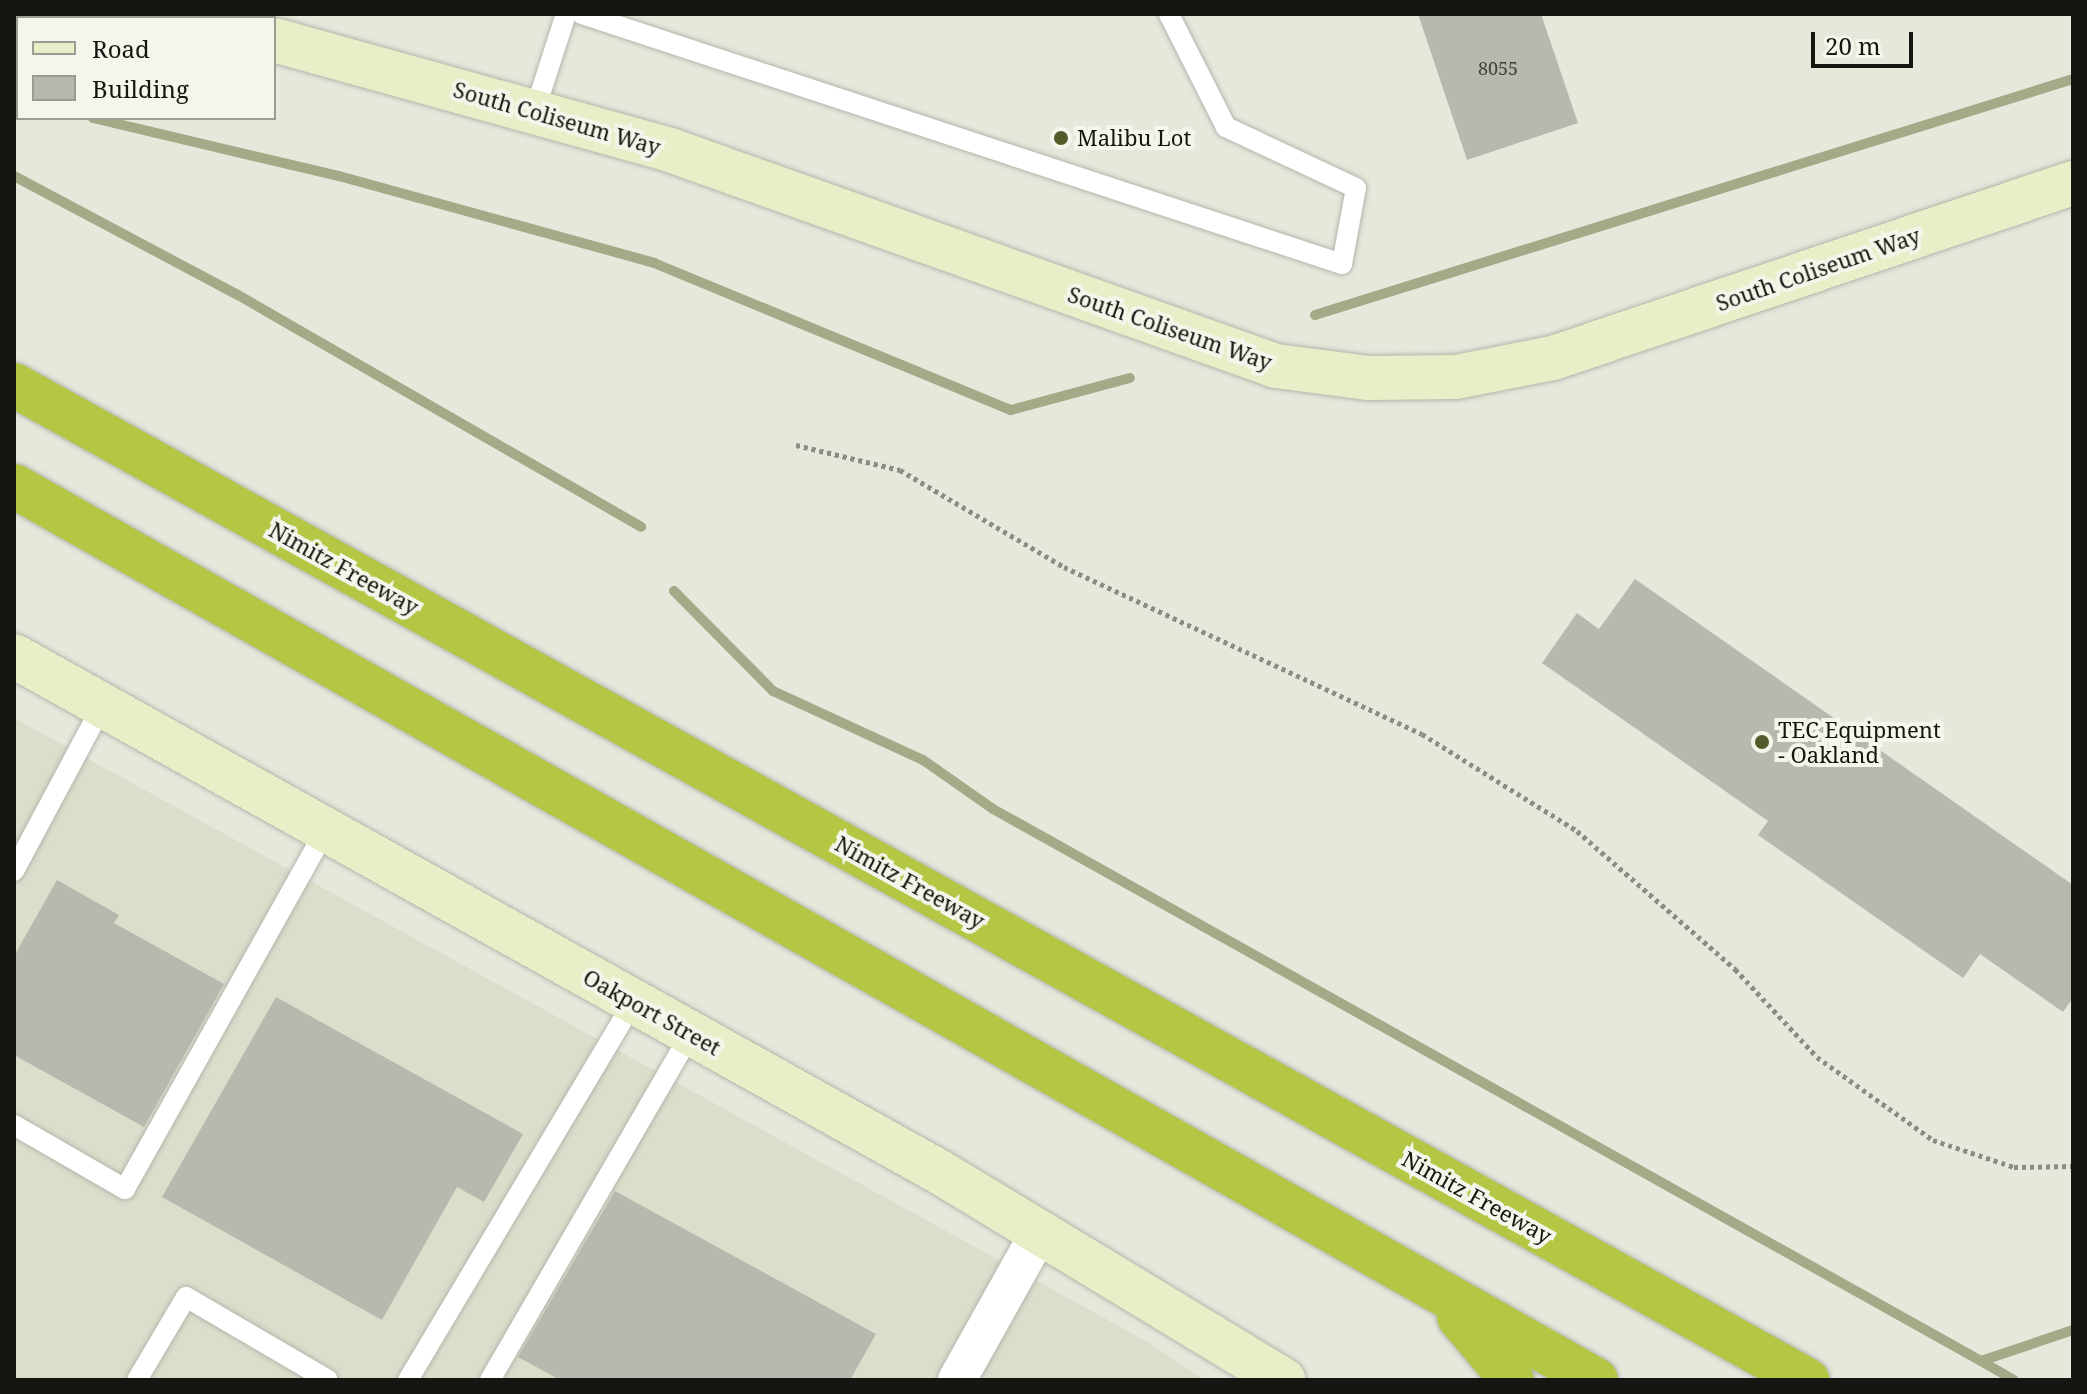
<!DOCTYPE html>
<style>
body{margin:0}
#map{position:relative;width:2087px;height:1394px;overflow:hidden;background:#e6e8dc;font-family:"Noto Serif",serif}
div>[style]{position:absolute}
.built>*{inset:0;background:#dadecb}
.stream>*{height:10px;margin:-5px;padding:0 5px;transform-origin:5px;border-radius:5px;background:#a3aa87}
.building>*{inset:0;background:#b7b9ae}
.path>*{height:5px;margin-top:-2.5px;transform-origin:0;background:repeating-linear-gradient(90deg,#8b8d84 0 4px,transparent 0 8px)}
.roads{filter:drop-shadow(0 0 2px #b3b6ab) drop-shadow(0 0 2px #b3b6ab)}
.lane>*{height:20px;margin:-10px;padding:0 10px;transform-origin:10px;border-radius:10px;background:#fff}
.street>*{height:38px;margin:-19px;padding:0 19px;transform-origin:19px;border-radius:19px;background:#fff}
.secondary>*{height:44px;margin:-22px;padding:0 22px;transform-origin:22px;border-radius:22px;background:#e8eec7}
.highway>*{height:44px;margin:-22px;padding:0 22px;transform-origin:22px;border-radius:22px;background:#b4c643}
.dots>*{width:22px;height:22px;translate:-50% -50%;box-sizing:border-box;border:4px solid #f3f6ea;border-radius:50%}
span{translate:-50% -50%;white-space:nowrap;text-align:center;line-height:1.15;-webkit-text-stroke:8px #f3f6ea;paint-order:stroke}
.number-label{font-size:18px;color:#3e3f39}
.number-label span{-webkit-text-stroke-width:0}
.street-label{font-size:22px;color:#151612}
.poi-label{font-size:22px;color:#151612}
.left{translate:0 -50%;text-align:left}
.frame{position:absolute;inset:0;border:16px solid #151612;pointer-events:none}
.legend{position:absolute;left:16px;top:16px;width:260px;height:104px;box-sizing:border-box;background:#f3f6ea;border:2px solid #9a9c94;margin:0;padding:10px 14px;list-style:none;font-size:24px;color:#151612}
.legend li{display:flex;align-items:center;gap:16px;height:40px}
.legend b{width:40px;border:2px solid #9a9c94}
.scale{position:absolute;left:1811px;top:32px;width:102px;height:36px;box-sizing:border-box;border:4px solid #151612;border-top:0;padding-left:10px;font-size:24px;line-height:28px;white-space:nowrap;color:#151612;-webkit-text-stroke:6px #f3f6ea;paint-order:stroke}
</style>
<div id="map">
<div class="built">
<div style="clip-path:polygon(14px 718px,1146px 1341px,1204px 1380px,14px 1380px)"></div>
</div>
<div class="stream">
<div style="left:14px;top:92px;width:4px;rotate:14deg"></div>
<div style="left:93px;top:118px;width:253px;rotate:13.3deg"></div>
<div style="left:339px;top:176px;width:327px;rotate:15.4deg"></div>
<div style="left:654px;top:263px;width:386px;rotate:22.4deg"></div>
<div style="left:1011px;top:410px;width:123px;rotate:-15.1deg"></div>
<div style="left:14px;top:176px;width:254px;rotate:28deg"></div>
<div style="left:238px;top:295px;width:465px;rotate:29.9deg"></div>
<div style="left:1315px;top:315px;width:794px;rotate:-17.29deg"></div>
<div style="left:674px;top:591px;width:141px;rotate:45.3deg"></div>
<div style="left:773px;top:691px;width:165px;rotate:24.7deg"></div>
<div style="left:923px;top:760px;width:85px;rotate:35deg"></div>
<div style="left:993px;top:809px;width:1132px;rotate:29.19deg"></div>
<div style="left:1981px;top:1361px;width:97px;rotate:-18.6deg"></div>
<div style="left:1981px;top:1361px;width:38px;rotate:30deg"></div>
</div>
<div class="building">
<div style="clip-path:polygon(1418px 14px,1541px 14px,1578px 123px,1467px 160px)"></div>
<div style="clip-path:polygon(1635px 579px,2073px 885px,2073px 998px,2063px 1012px,1980px 954px,1963px 978px,1758px 835px,1768px 821px,1542px 663px,1577px 613px,1599px 629px)"></div>
<div style="clip-path:polygon(57px 880px,119px 915px,114px 923px,224px 984px,144px 1127px,14px 1055px,14px 956px)"></div>
<div style="clip-path:polygon(276px 997px,523px 1134px,484px 1202px,457px 1187px,382px 1320px,162px 1197px)"></div>
<div style="clip-path:polygon(615px 1191px,876px 1334px,850px 1380px,560px 1380px,518px 1357px)"></div>
</div>
<div class="path">
<div style="left:796px;top:445px;width:107px;rotate:13.5deg"></div>
<div style="left:900px;top:470px;width:191px;rotate:30.6deg"></div>
<div style="left:1064px;top:567px;width:395px;rotate:25deg"></div>
<div style="left:1422px;top:734px;width:183px;rotate:32deg"></div>
<div style="left:1577px;top:831px;width:210px;rotate:41.1deg"></div>
<div style="left:1735px;top:969px;width:120px;rotate:47deg"></div>
<div style="left:1817px;top:1057px;width:143px;rotate:35.6deg"></div>
<div style="left:1933px;top:1140px;width:85px;rotate:18.4deg"></div>
<div style="left:2014px;top:1167px;width:59px;rotate:-1deg"></div>
</div>
<div class="roads">
<div class="lane">
<div style="left:582px;top:14px;width:800px;rotate:18.21deg"></div>
<div style="left:1342px;top:264px;width:77px;rotate:-79.6deg"></div>
<div style="left:1356px;top:188px;width:144px;rotate:-154.9deg"></div>
<div style="left:1226px;top:127px;width:127px;rotate:-116.8deg"></div>
<div style="left:535px;top:110px;width:101px;rotate:-72.1deg"></div>
<div style="left:14px;top:871px;width:187px;rotate:-61.9deg"></div>
<div style="left:14px;top:1125px;width:128px;rotate:30deg"></div>
<div style="left:125px;top:1189px;width:411px;rotate:-60.8deg"></div>
<div style="left:137px;top:1380px;width:96px;rotate:-59.4deg"></div>
<div style="left:186px;top:1297px;width:164px;rotate:30.3deg"></div>
<div style="left:408px;top:1380px;width:440px;rotate:-59.2deg"></div>
<div style="left:490px;top:1380px;width:401px;rotate:-59.9deg"></div>
</div>
<div class="street">
<div style="left:957px;top:1380px;width:172px;rotate:-60.8deg"></div>
</div>
<div class="secondary">
<div style="left:177px;top:14px;width:16px;rotate:15deg"></div>
<div style="left:274px;top:40px;width:411px;rotate:15.5deg"></div>
<div style="left:670px;top:150px;width:643px;rotate:19.62deg"></div>
<div style="left:1276px;top:366px;width:94px;rotate:7.4deg"></div>
<div style="left:1369px;top:378px;width:87px;rotate:-0.7deg"></div>
<div style="left:1456px;top:377px;width:99px;rotate:-11.1deg"></div>
<div style="left:1553px;top:358px;width:549px;rotate:-18.6deg"></div>
<div style="left:14px;top:656px;width:1064px;rotate:29.14deg"></div>
<div style="left:943px;top:1174px;width:398px;rotate:31.2deg"></div>
</div>
<div class="highway">
<div style="left:14px;top:385px;width:2051px;rotate:29.03deg"></div>
<div style="left:14px;top:486px;width:1817px;rotate:29.47deg"></div>
<div style="left:1459px;top:1317px;width:82px;rotate:49.9deg"></div>
</div>
</div>
<div class="dots">
<div style="left:1061px;top:138px;background:#535b2a"></div>
<div style="left:1762px;top:742px;background:#535b2a"></div>
</div>
<div class="number-label">
<span style="left:1498px;top:68px">8055</span>
</div>
<div class="street-label">
<span style="left:557px;top:118px;rotate:16deg">South Coliseum Way</span>
<span style="left:1818px;top:269px;rotate:-19deg">South Coliseum Way</span>
<span style="left:1170px;top:328px;rotate:19deg">South Coliseum Way</span>
<span style="left:344px;top:568px;rotate:29deg">Nimitz Freeway</span>
<span style="left:910px;top:882px;rotate:29deg">Nimitz Freeway</span>
<span style="left:652px;top:1012px;rotate:29deg">Oakport Street</span>
<span style="left:1477px;top:1197px;rotate:29deg">Nimitz Freeway</span>
</div>
<div class="poi-label">
<span class="left" style="left:1077px;top:138px">Malibu Lot</span>
<span class="left" style="left:1778px;top:742px">TEC Equipment<br>- Oakland</span>
</div>
<div class="frame"></div>
<ul class="legend">
<li><b style="height:10px;background:#e8eec7"></b>Road</li>
<li><b style="height:22px;background:#b7b9ae"></b>Building</li>
</ul>
<div class="scale">20 m</div>
</div>
